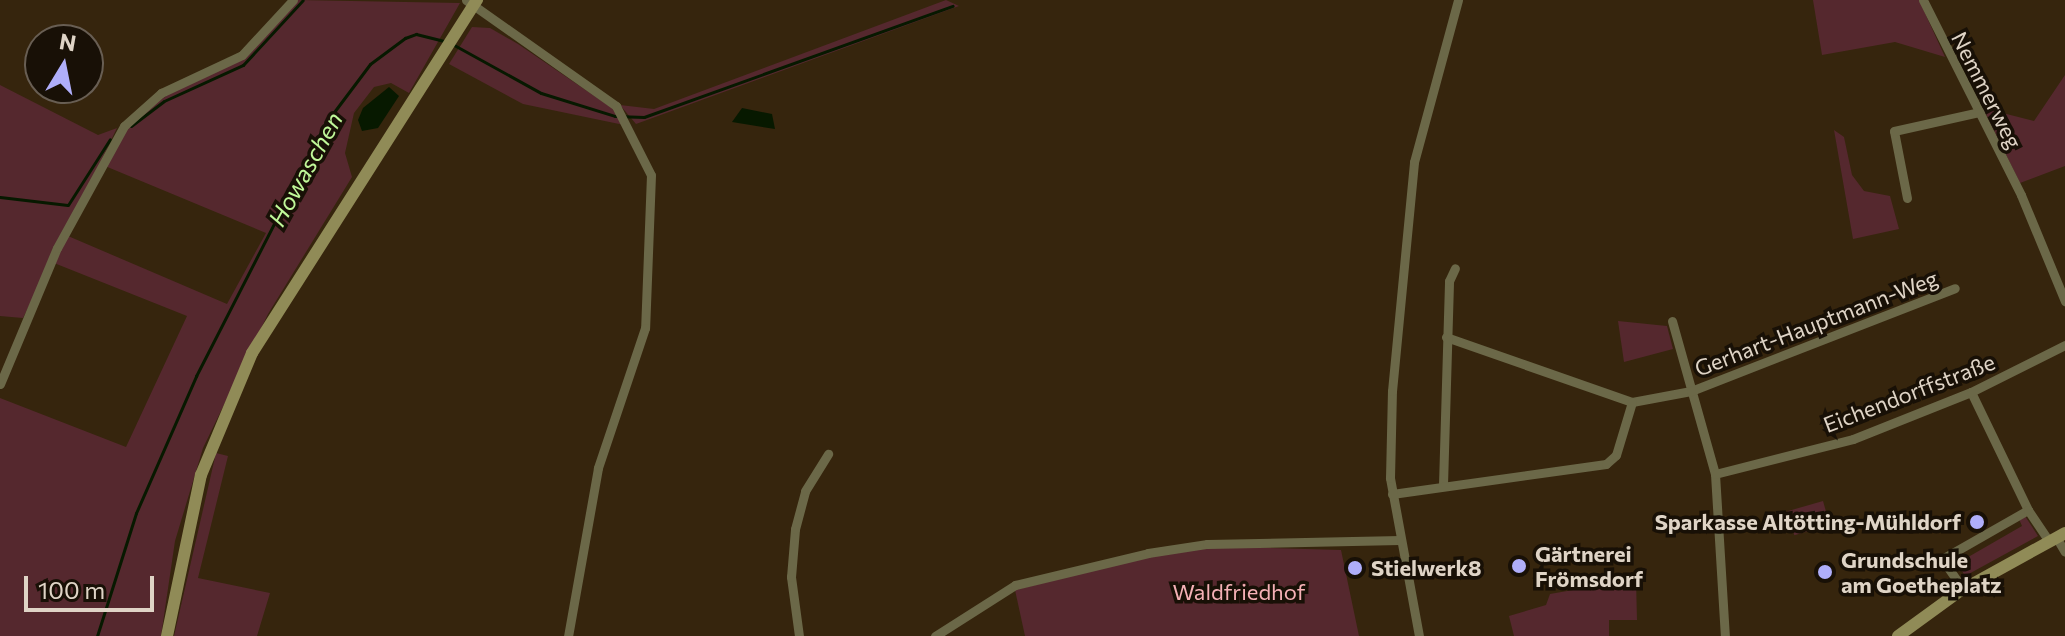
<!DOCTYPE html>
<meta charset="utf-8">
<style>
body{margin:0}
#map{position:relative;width:2065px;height:636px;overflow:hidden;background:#36250d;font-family:Commissioner,sans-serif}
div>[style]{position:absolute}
.green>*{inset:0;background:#55282e;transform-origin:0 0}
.water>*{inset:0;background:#071900}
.stream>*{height:3px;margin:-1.5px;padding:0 1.5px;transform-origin:1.5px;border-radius:1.5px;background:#071900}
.street>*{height:9px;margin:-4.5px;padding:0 4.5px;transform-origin:4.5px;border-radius:4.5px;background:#6b6848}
.secondary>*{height:12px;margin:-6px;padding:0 6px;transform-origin:6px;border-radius:6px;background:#908b57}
.dots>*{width:22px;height:22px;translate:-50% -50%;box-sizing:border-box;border:4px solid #181006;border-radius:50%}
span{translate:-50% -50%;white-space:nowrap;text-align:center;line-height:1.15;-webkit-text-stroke:7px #181006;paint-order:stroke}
.street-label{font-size:22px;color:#dfd4c6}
.poi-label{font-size:22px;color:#dfd4c6;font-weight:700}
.right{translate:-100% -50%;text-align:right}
.left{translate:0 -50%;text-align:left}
.park-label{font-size:22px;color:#f5b1b6}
.water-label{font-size:24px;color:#c0f899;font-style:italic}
.north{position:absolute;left:24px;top:24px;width:80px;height:80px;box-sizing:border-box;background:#181006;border:2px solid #685e53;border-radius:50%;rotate:10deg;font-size:22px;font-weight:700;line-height:32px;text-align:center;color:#dfd4c6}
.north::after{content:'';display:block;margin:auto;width:28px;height:36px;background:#afaefa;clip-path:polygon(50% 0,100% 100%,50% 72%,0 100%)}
.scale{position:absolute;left:24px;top:576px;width:130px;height:36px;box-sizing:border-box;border:4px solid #dfd4c6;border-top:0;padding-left:10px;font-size:24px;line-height:28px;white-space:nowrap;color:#dfd4c6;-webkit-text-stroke:6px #181006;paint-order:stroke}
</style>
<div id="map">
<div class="green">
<div style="clip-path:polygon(297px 0,460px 3px,409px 93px,391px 83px,374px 87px,354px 113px,345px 153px,352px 177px,268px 314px,203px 448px,175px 541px,161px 636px,0 636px,0 398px,126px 447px,187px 316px,54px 263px,68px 236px,227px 304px,266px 233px,105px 166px,131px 122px,170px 93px,241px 60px)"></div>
<div style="clip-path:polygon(946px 0,959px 6px,636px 124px,620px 105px,654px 109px)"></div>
<div style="clip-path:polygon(1813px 0,1919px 0,1945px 57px,1895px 42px,1822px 55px)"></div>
<div style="clip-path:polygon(472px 27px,490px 28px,518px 44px,612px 108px,624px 125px,523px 104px,449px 64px)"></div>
<div style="clip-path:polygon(2065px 75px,2065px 166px,2020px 183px,1983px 108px,2034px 121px)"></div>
<div style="clip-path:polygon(0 85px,98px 135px,117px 128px,23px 318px,0 316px)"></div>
<div style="clip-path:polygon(1834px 130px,1844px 137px,1852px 175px,1864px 191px,1890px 196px,1899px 229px,1853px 239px)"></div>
<div style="clip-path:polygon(1618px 321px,1667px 326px,1673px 349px,1624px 362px)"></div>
<div style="clip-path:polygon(216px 453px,228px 456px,198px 578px,270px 593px,257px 636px,174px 636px)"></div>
<div style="left:1823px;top:501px;width:25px;height:37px;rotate:74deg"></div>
<div style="clip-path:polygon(2025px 516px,2038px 536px,1965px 576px,1953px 556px,1958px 553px,1963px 560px,2022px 526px,2019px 519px)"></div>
<div style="clip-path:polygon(1231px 547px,1341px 550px,1359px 636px,1025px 636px,1015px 590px,1175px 550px)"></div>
<div style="clip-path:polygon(1636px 579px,1637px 620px,1609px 620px,1609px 636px,1514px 636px,1509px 616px,1546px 605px,1550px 594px)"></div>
</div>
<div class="water">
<div style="clip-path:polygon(389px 87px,399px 96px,378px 128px,362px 131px,358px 120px,363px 108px)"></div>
<div style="clip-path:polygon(742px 108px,772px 114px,775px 129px,732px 122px)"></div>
</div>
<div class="stream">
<div style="left:454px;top:45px;width:99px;rotate:28.9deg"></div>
<div style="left:541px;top:93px;width:77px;rotate:17.3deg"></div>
<div style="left:615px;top:116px;width:29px;rotate:2deg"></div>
<div style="left:644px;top:117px;width:328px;rotate:-19.8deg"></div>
<div style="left:131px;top:126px;width:41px;rotate:-37.1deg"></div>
<div style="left:164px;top:101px;width:87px;rotate:-24.5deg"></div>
<div style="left:243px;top:65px;width:88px;rotate:-47.3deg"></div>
<div style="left:0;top:197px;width:68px;rotate:6.7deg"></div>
<div style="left:68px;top:205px;width:78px;rotate:-57.5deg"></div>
<div style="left:97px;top:636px;width:129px;rotate:-72.4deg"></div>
<div style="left:136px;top:513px;width:150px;rotate:-66.3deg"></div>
<div style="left:196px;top:376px;width:283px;rotate:-62.9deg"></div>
<div style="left:325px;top:124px;width:75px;rotate:-53.1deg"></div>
<div style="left:370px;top:64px;width:44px;rotate:-36.6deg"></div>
<div style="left:405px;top:38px;width:12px;rotate:-20deg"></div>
<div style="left:416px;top:34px;width:32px;rotate:14deg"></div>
</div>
<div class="street">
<div style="left:466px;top:0;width:184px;rotate:35.2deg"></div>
<div style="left:616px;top:106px;width:77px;rotate:63.1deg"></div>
<div style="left:651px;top:175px;width:153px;rotate:92.2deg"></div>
<div style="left:645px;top:328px;width:148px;rotate:108.6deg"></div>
<div style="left:598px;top:468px;width:171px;rotate:100.1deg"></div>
<div style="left:1923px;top:0;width:218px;rotate:63.3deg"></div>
<div style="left:2021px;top:195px;width:115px;rotate:67.5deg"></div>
<div style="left:1907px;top:198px;width:68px;rotate:-101deg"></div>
<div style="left:1894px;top:131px;width:88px;rotate:-12.5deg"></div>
<div style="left:1672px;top:321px;width:159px;rotate:74.3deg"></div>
<div style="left:1715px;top:474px;width:162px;rotate:86.5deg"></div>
<div style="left:1446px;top:337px;width:197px;rotate:19.3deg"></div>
<div style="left:1632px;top:402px;width:60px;rotate:-10.6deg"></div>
<div style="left:1691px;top:391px;width:283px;rotate:-21.3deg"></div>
<div style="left:0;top:384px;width:147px;rotate:-67.3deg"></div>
<div style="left:57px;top:248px;width:139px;rotate:-61.2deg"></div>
<div style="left:124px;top:126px;width:50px;rotate:-41.7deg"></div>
<div style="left:161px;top:93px;width:89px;rotate:-25.1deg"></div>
<div style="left:242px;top:55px;width:75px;rotate:-47.2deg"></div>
<div style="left:1971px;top:392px;width:131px;rotate:64.2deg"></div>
<div style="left:1715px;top:474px;width:142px;rotate:-14.2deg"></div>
<div style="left:1853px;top:439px;width:127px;rotate:-21.7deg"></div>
<div style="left:1971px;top:392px;width:105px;rotate:-26.6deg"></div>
<div style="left:1443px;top:485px;width:204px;rotate:-88.3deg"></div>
<div style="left:1449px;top:281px;width:14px;rotate:-65deg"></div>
<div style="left:1392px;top:494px;width:216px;rotate:-8deg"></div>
<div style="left:1606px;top:464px;width:13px;rotate:-42deg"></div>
<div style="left:1616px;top:455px;width:55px;rotate:-73.2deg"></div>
<div style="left:2056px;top:537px;width:17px;rotate:59deg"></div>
<div style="left:1963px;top:589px;width:37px;rotate:-125deg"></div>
<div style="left:1942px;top:559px;width:99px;rotate:-29.7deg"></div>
<div style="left:2028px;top:510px;width:37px;rotate:56deg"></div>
<div style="left:799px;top:636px;width:60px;rotate:-97.7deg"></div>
<div style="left:791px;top:577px;width:48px;rotate:-85.2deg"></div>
<div style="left:795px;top:529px;width:39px;rotate:-75deg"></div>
<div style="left:805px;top:491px;width:44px;rotate:-58.1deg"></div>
<div style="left:935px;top:636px;width:95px;rotate:-32.5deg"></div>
<div style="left:1015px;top:585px;width:137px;rotate:-13.5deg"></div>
<div style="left:1148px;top:553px;width:60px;rotate:-8.7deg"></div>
<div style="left:1207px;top:544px;width:193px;rotate:-1.2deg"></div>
<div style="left:1419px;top:636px;width:161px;rotate:-100.4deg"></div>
<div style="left:1390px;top:478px;width:87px;rotate:-88.7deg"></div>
<div style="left:1392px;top:391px;width:230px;rotate:-84.5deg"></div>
<div style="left:1414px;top:162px;width:168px;rotate:-74.8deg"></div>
</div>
<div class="secondary">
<div style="left:167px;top:636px;width:165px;rotate:-78.1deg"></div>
<div style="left:201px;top:475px;width:132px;rotate:-67.3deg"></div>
<div style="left:252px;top:353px;width:419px;rotate:-57.5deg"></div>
<div style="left:1898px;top:636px;width:77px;rotate:-36deg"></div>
<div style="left:1960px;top:591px;width:120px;rotate:-28.9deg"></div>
</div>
<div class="dots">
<div style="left:1977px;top:522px;background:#afaefa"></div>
<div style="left:1519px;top:566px;background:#afaefa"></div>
<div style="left:1355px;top:568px;background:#afaefa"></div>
<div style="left:1825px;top:572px;background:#afaefa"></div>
</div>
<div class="street-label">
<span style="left:1987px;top:90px;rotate:63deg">Nemmerweg</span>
<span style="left:1816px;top:323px;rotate:-21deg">Gerhart-Hauptmann-Weg</span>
<span style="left:1909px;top:393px;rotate:-21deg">Eichendorffstraße</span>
</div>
<div class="poi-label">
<span class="right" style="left:1961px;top:522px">Sparkasse Altötting-Mühldorf</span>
<span class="left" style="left:1535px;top:566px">Gärtnerei<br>Frömsdorf</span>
<span class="left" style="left:1841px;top:572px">Grundschule<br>am Goetheplatz</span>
<span class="left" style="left:1371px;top:568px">Stielwerk8</span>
</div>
<div class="park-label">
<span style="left:1239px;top:592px">Waldfriedhof</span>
</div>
<div class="water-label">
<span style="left:305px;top:169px;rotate:-61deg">Howaschen</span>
</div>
<div class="north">N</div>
<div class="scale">100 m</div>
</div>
